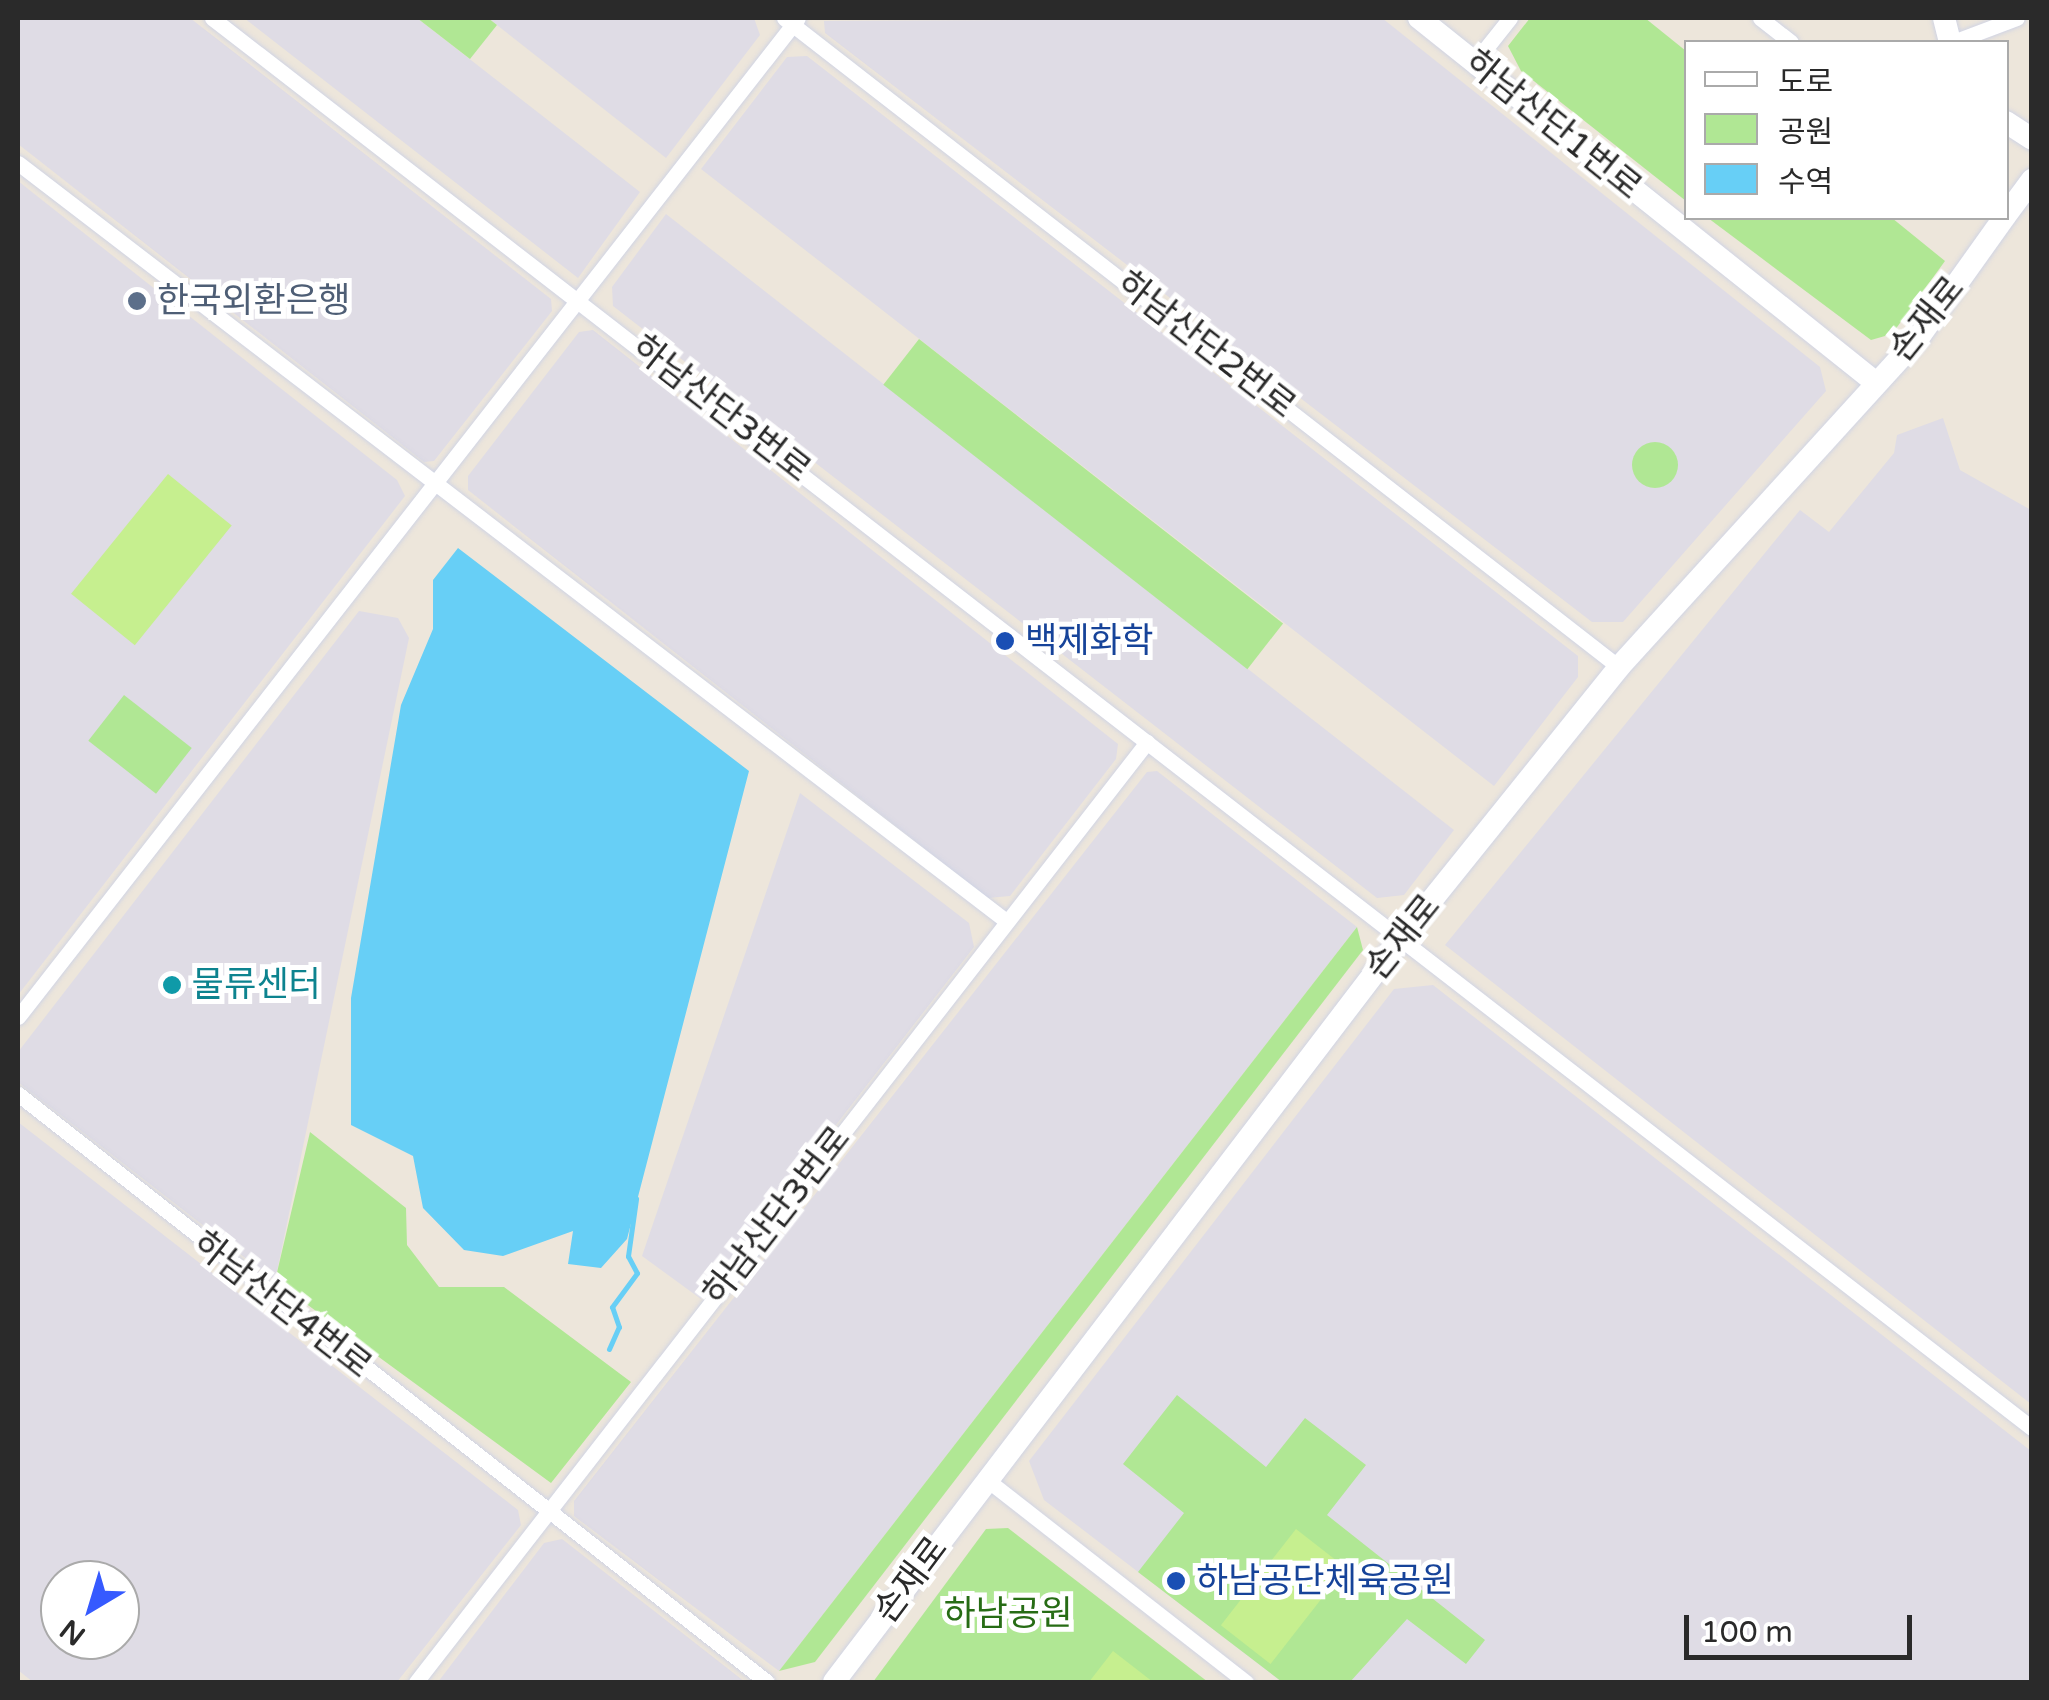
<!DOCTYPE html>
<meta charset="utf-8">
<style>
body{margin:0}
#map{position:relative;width:2049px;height:1700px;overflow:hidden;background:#ede6db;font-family:"Varela Round","Noto Sans KR",sans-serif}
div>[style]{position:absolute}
.industrial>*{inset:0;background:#dfdce5}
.green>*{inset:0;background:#b0e794;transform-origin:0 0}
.round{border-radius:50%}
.pitch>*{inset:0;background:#c6ef8f;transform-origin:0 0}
.water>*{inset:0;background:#67cff6}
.stream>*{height:5px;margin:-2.5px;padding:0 2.5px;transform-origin:2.5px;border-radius:2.5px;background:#67cff6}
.roads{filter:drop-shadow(0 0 2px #d0d4e4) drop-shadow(0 0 2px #d0d4e4)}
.street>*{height:15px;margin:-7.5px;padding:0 7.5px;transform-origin:7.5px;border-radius:7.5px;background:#fff}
.secondary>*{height:22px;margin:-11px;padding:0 11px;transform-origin:11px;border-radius:11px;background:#fff}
.dots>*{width:28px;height:28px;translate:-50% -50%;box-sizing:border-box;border:5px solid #fff;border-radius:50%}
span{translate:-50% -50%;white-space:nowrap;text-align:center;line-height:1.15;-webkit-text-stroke:10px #fff;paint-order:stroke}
.street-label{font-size:35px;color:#2a2a2a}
.service-label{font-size:35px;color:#4e5e75}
.left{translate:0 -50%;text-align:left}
.transit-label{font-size:35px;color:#164399}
.culture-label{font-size:35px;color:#0d838f}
.park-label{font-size:35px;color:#276c15}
.frame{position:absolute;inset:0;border:20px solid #2a2a2a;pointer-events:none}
.legend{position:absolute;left:1684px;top:40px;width:325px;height:180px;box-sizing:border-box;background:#fff;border:2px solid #aaa;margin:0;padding:12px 18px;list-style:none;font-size:30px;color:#2a2a2a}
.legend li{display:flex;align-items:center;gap:20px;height:50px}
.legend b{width:50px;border:2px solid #aaa}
.north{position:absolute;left:40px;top:1560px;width:100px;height:100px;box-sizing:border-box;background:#fff;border:2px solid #aaa;border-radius:50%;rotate:218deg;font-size:28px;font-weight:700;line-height:40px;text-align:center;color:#2a2a2a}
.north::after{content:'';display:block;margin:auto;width:35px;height:45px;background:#365aff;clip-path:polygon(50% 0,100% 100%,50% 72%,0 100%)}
.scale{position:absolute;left:1684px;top:1615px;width:228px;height:45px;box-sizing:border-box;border:5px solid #2a2a2a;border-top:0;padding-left:12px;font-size:30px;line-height:35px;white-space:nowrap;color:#2a2a2a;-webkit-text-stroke:8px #fff;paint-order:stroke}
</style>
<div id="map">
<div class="industrial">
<div style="clip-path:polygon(18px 18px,190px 18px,551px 299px,552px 311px,434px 461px,424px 462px,18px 144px)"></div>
<div style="clip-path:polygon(244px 18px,417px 18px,640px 192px,578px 278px)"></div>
<div style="clip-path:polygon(488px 18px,754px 18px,760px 35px,666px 158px)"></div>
<div style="clip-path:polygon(1382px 18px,1820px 367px,1826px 391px,1623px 622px,1592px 622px,825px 33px,824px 21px)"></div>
<div style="clip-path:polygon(807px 56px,1578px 656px,1578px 677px,1494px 786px,701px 169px,787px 57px)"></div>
<div style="clip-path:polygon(18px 181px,397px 480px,405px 496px,18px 995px)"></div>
<div style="clip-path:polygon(666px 214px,1454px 830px,1404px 895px,1377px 898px,613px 306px,612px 287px)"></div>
<div style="clip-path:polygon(593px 330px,1118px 744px,1116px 759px,1010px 896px,988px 898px,468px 490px,468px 476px,579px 332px)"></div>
<div style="clip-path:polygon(1943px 418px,1960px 470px,2031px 510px,2031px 1404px,1445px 945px,1800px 510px,1829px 532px,1894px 453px,1897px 435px)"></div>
<div style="clip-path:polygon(359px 611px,398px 618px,409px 638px,275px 1281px,18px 1082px,18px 1052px)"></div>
<div style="clip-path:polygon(1157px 771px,1357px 927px,779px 1671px,574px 1516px,574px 1501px,1147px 772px)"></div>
<div style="clip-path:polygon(800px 793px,969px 923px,974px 947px,701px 1299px,642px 1256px)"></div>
<div style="clip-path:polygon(1433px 985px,2031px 1451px,2031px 1682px,1282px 1682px,1044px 1500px,1029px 1461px,1394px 989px)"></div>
<div style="clip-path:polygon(evenodd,18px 1122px,518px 1510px,521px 1525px,397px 1682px,33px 1682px,18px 1670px,18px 1122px,60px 1580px,120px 1580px,120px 1640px,60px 1640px,60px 1580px)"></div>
<div style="clip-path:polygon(562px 1539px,745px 1682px,438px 1682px,544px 1543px)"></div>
</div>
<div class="green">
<div style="clip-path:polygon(417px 18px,488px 18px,497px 25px,470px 59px)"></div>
<div style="clip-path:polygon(1530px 18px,1645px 18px,1686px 51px,1686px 201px,1521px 71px,1508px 46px)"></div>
<div style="clip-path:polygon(1708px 218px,1892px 218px,1945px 261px,1892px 334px,1871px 340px)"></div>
<div style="left:919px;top:339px;width:462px;height:58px;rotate:38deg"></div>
<div class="round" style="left:1632px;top:442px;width:46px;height:46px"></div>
<div style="left:124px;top:695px;width:86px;height:58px;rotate:38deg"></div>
<div style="clip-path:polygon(1357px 927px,1363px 950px,815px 1662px,779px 1671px)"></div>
<div style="clip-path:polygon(310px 1132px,406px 1208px,407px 1245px,439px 1287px,504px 1287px,631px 1382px,551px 1483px,275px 1281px)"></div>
<div style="clip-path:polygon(1177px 1395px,1266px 1467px,1305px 1418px,1366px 1465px,1327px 1515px,1485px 1640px,1466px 1664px,1407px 1619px,1350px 1682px,1282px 1682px,1138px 1572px,1184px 1513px,1123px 1464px)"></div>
<div style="clip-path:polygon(1008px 1528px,1208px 1682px,873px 1682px,986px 1529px)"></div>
</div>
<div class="pitch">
<div style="left:168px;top:474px;width:82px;height:154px;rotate:39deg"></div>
<div style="left:1296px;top:1529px;width:63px;height:122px;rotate:38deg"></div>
<div style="clip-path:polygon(1113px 1651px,1153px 1682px,1089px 1682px)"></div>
</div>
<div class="water">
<div style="clip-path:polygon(458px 548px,749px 771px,627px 1239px,601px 1268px,568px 1264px,573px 1231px,503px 1256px,464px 1250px,423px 1208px,413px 1156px,351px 1125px,351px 998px,401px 705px,433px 629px,433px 580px)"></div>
</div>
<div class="stream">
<div style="left:609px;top:1349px;width:24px;rotate:-66deg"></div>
<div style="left:619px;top:1327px;width:21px;rotate:-109deg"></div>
<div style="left:612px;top:1307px;width:42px;rotate:-53.7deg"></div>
<div style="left:637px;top:1273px;width:19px;rotate:-118deg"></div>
<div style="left:628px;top:1256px;width:58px;rotate:-82deg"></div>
</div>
<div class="roads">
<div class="street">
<div style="left:212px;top:18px;width:2302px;rotate:37.77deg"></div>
<div style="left:784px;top:18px;width:1058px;rotate:37.86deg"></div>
<div style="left:1760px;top:18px;width:39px;rotate:38deg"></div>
<div style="left:1953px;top:42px;width:68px;rotate:-20.6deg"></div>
<div style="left:1475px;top:62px;width:56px;rotate:-51.5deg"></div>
<div style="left:18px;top:163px;width:1244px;rotate:37.49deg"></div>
<div style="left:18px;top:1017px;width:1267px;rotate:-52.02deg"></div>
<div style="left:18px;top:1094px;width:952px;rotate:38.13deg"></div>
<div style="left:986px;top:1479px;width:330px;rotate:38deg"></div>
<div style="left:416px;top:1682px;width:1191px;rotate:-52.13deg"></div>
</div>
<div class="secondary">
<div style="left:1419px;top:18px;width:583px;rotate:38.6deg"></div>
<div style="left:1944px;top:18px;width:25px;rotate:76deg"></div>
<div style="left:2006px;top:122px;width:31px;rotate:33deg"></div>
<div style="left:2006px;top:215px;width:44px;rotate:-53.4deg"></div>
<div style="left:834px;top:1682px;width:937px;rotate:-52.68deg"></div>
<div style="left:1402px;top:937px;width:346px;rotate:-51.2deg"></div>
<div style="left:1619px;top:667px;width:446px;rotate:-47.7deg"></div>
<div style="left:1919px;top:337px;width:146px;rotate:-54.5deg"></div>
</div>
</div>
<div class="dots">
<div style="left:137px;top:301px;background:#5c6f8a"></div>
<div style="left:1005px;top:641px;background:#1a4fb4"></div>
<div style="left:172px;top:985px;background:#0f9aa8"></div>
<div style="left:1176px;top:1581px;background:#1a4fb4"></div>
</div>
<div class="street-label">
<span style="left:1553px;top:125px;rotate:39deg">하남산단1번로</span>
<span style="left:1927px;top:319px;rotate:-51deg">손재로</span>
<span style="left:1206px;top:345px;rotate:38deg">하남산단2번로</span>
<span style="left:721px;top:409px;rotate:38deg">하남산단3번로</span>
<span style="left:1403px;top:937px;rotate:-51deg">손재로</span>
<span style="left:777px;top:1216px;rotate:-52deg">하남산단3번로</span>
<span style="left:282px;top:1305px;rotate:38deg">하남산단4번로</span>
<span style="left:911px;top:1580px;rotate:-53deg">손재로</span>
</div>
<div class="service-label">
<span class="left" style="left:157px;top:301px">한국외환은행</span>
</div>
<div class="transit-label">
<span class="left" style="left:1025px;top:641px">백제화학</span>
<span class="left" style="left:1196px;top:1581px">하남공단체육공원</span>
</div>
<div class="culture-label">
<span class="left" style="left:192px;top:985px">물류센터</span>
</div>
<div class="park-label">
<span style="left:1008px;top:1614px">하남공원</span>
</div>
<div class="frame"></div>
<ul class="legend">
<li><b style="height:12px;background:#fff"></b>도로</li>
<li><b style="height:28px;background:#b0e794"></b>공원</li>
<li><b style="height:28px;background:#67cff6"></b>수역</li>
</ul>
<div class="north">N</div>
<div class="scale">100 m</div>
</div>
